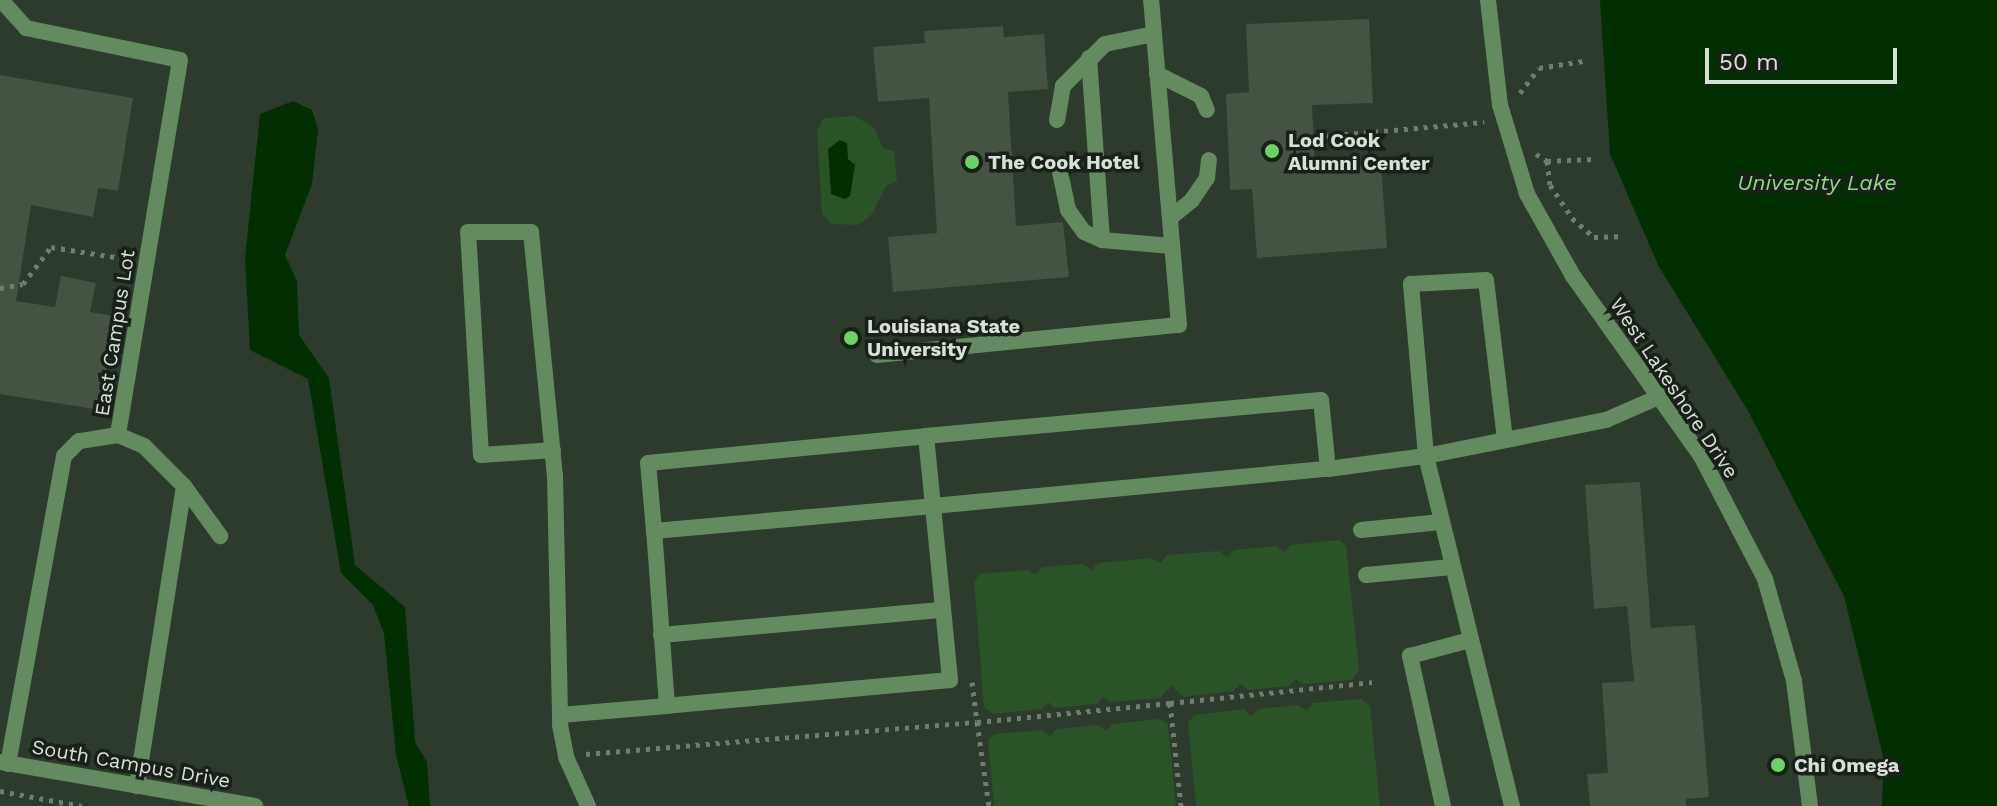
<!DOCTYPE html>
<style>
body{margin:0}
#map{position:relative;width:1997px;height:806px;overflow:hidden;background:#2c3b2b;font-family:"Work Sans",sans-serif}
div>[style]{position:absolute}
.green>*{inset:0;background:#2b5328}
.water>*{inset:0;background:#022f01}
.building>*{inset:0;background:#445342}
.path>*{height:5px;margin-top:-2.5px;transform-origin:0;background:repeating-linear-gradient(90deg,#707d6f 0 4px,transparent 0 10px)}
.lane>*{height:16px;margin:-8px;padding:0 8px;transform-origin:8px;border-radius:8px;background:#648b60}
.street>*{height:16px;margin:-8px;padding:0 8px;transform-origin:8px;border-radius:8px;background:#648b60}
.dots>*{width:22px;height:22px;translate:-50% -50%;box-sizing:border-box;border:4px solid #192019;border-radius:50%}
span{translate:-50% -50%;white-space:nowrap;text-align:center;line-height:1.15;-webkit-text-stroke:7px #192019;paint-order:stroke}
.poi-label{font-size:20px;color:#d8e1d6;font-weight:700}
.left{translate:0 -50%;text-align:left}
.street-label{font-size:20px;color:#d8e1d6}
.water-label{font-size:22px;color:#8cda85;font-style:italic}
.scale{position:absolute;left:1705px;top:48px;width:192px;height:36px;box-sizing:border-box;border:4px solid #d8e1d6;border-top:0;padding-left:10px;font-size:24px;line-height:28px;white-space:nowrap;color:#d8e1d6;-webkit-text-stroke:6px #192019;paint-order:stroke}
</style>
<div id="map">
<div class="green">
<div style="clip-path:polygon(855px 116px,874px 128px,883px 148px,894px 151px,897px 181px,886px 186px,872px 214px,858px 225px,832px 224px,822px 214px,817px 130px,824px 118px)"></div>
<div style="clip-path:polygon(1339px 540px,1346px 546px,1359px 670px,1352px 680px,1303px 684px,1296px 679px,1289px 686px,1248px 690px,1240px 684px,1234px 691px,1184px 697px,1171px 686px,1160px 698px,1111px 702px,1103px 697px,1097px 704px,1055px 708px,1048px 702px,1042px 709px,993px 714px,984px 707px,974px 581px,980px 574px,1028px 570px,1035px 575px,1042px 567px,1083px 564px,1092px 570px,1098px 563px,1151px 558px,1160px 563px,1167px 555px,1220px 551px,1227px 557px,1234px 550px,1276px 546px,1284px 552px,1291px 545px)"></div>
<div style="clip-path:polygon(1361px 699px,1370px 706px,1380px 806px,1196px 806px,1188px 723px,1194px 715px,1244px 709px,1251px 716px,1259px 709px,1298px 705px,1307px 711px,1313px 703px)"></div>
<div style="clip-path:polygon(1160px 719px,1168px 724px,1176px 806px,994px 806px,988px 741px,994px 734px,1042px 730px,1050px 736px,1057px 729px,1098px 725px,1106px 731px,1112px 724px)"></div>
</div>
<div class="water">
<div style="clip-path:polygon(1600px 0,1997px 0,1997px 806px,1882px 806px,1884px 760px,1844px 596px,1747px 409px,1659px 267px,1610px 154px)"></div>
<div style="clip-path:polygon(293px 101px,312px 110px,318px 129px,312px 184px,285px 255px,297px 281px,299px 335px,329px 378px,355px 565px,405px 607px,415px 742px,427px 762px,430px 806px,409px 806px,396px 755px,384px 634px,373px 605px,341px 573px,308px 379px,250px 350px,245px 258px,260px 114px)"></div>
<div style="clip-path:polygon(840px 140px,847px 143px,848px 159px,855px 165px,850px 196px,845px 199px,831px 194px,828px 149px)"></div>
</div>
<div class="building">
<div style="clip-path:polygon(1369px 19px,1373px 103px,1312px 105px,1315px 170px,1381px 165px,1387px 248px,1257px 258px,1252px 189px,1230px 190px,1226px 94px,1249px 92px,1246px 24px)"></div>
<div style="clip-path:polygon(1003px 26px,1004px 37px,1044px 34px,1048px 89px,1008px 92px,1016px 226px,1063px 222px,1069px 277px,893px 292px,888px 237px,937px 233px,929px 98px,878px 102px,873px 47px,925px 43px,924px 31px)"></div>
<div style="clip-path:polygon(0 75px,133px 98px,118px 191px,98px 188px,93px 217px,31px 205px,16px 301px,55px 307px,61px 276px,96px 283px,90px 312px,115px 316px,100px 410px,0 394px)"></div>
<div style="clip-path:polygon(1640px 482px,1651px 628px,1695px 625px,1709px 797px,1686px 799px,1686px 806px,1590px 806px,1587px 774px,1608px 773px,1602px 683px,1634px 681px,1627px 606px,1594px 609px,1585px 485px)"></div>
</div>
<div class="path">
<div style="left:1520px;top:93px;width:31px;rotate:-53deg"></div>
<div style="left:1539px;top:68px;width:45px;rotate:-9deg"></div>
<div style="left:1314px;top:137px;width:171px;rotate:-5deg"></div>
<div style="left:1536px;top:154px;width:13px;rotate:32deg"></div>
<div style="left:1547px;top:161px;width:46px;rotate:-2.5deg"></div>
<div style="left:1547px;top:161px;width:24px;rotate:83deg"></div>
<div style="left:1550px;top:185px;width:40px;rotate:56deg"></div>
<div style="left:1572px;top:218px;width:29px;rotate:41deg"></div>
<div style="left:1594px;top:237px;width:24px;rotate:-2deg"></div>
<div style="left:0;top:288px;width:23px;rotate:-10deg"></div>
<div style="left:23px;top:284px;width:46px;rotate:-52.9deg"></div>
<div style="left:51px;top:247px;width:78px;rotate:8.9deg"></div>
<div style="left:972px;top:682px;width:40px;rotate:82.9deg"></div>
<div style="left:977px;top:722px;width:194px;rotate:-5.6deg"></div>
<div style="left:1170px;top:703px;width:104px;rotate:83.9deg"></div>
<div style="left:1170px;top:703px;width:203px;rotate:-5.9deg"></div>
<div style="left:586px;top:754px;width:392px;rotate:-4.7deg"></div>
<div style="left:977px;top:722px;width:85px;rotate:81.9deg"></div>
<div style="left:0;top:791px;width:83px;rotate:10.4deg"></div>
</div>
<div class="lane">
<div style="left:1px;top:0;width:38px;rotate:48deg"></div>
<div style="left:26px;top:28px;width:157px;rotate:11.7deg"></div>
<div style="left:180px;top:60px;width:380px;rotate:99.4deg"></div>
<div style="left:118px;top:435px;width:39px;rotate:171deg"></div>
<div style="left:79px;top:441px;width:21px;rotate:135deg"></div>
<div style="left:64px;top:456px;width:313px;rotate:100.3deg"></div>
<div style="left:1089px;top:58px;width:182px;rotate:85.9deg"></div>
<div style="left:1157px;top:74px;width:49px;rotate:26.6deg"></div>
<div style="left:1201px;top:96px;width:15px;rotate:67deg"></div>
<div style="left:1057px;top:120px;width:35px;rotate:-80deg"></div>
<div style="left:1063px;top:86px;width:59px;rotate:-45deg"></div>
<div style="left:1105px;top:44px;width:50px;rotate:-11.5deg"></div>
<div style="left:1060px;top:172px;width:39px;rotate:78deg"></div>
<div style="left:1068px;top:210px;width:27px;rotate:54deg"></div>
<div style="left:1084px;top:232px;width:20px;rotate:24deg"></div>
<div style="left:1102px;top:240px;width:70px;rotate:4.9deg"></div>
<div style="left:1170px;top:218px;width:28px;rotate:-39deg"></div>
<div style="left:1192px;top:200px;width:27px;rotate:-56deg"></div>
<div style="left:1207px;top:178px;width:18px;rotate:-84deg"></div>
<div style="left:877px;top:355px;width:303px;rotate:-5.7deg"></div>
<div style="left:1179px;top:325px;width:326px;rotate:-94.9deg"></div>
<div style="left:118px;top:435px;width:28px;rotate:23deg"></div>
<div style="left:144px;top:446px;width:57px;rotate:45deg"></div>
<div style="left:184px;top:486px;width:304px;rotate:98.9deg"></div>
<div style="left:553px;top:450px;width:72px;rotate:176deg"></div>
<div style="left:481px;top:455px;width:223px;rotate:-93.3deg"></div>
<div style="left:468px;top:232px;width:63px"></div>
<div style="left:531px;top:232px;width:245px;rotate:84.4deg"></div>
<div style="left:555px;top:476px;width:249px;rotate:88.8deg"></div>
<div style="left:560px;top:725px;width:33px;rotate:79deg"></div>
<div style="left:566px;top:757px;width:54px;rotate:65.8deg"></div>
<div style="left:1328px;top:469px;width:69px;rotate:-95.8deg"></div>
<div style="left:1321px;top:400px;width:397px;rotate:174.8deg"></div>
<div style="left:926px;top:436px;width:70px;rotate:84.3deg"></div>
<div style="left:933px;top:506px;width:175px;rotate:84.4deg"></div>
<div style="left:950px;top:680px;width:284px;rotate:174.8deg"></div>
<div style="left:667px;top:706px;width:175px;rotate:-94.2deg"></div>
<div style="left:654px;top:531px;width:280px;rotate:-5.1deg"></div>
<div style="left:933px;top:506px;width:397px;rotate:-5.4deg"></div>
<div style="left:1328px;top:469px;width:99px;rotate:-7.6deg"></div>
<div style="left:1426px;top:456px;width:173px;rotate:-95deg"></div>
<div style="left:1411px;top:284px;width:75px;rotate:-3.1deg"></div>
<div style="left:1486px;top:280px;width:161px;rotate:83.2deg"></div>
<div style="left:184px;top:486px;width:62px;rotate:54.2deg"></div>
<div style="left:1361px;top:530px;width:80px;rotate:-5.7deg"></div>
<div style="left:654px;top:531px;width:68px;rotate:-95deg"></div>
<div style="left:648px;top:463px;width:279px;rotate:-5.5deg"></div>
<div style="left:1366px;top:575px;width:86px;rotate:-5.3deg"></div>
<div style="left:661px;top:635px;width:283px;rotate:-5.1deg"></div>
<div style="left:560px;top:715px;width:107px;rotate:-4.8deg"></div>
<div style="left:1443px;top:806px;width:154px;rotate:-102.4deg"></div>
<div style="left:1410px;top:656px;width:62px;rotate:-14.9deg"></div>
<div style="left:1512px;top:806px;width:360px;rotate:-103.8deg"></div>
<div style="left:1426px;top:456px;width:184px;rotate:-11.3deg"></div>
<div style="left:1606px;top:420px;width:60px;rotate:-23.6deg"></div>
</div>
<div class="street">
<div style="left:1488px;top:0;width:106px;rotate:83.5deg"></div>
<div style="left:1500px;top:105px;width:93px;rotate:73.1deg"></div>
<div style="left:1527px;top:194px;width:94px;rotate:60.7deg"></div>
<div style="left:1573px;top:276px;width:221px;rotate:54.6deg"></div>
<div style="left:1701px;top:456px;width:139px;rotate:62.5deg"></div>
<div style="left:1765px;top:579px;width:106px;rotate:74.1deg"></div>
<div style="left:1794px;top:681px;width:126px;rotate:82.7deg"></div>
<div style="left:0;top:762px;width:259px;rotate:9.8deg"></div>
</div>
<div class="dots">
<div style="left:1272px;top:151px;background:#6ad363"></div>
<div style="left:972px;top:162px;background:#6ad363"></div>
<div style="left:851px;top:338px;background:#6ad363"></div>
<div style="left:1778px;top:765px;background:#6ad363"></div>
</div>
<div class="poi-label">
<span class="left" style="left:1288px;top:152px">Lod Cook<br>Alumni Center</span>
<span class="left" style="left:988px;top:162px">The Cook Hotel</span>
<span class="left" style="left:867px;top:338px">Louisiana State<br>University</span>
<span class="left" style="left:1794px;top:765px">Chi Omega</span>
</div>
<div class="street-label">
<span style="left:115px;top:333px;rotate:-81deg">East Campus Lot</span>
<span style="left:1674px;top:388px;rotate:56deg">West Lakeshore Drive</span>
<span style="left:131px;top:764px;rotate:10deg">South Campus Drive</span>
</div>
<div class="water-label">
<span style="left:1817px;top:183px">University Lake</span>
</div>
<div class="scale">50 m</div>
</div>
